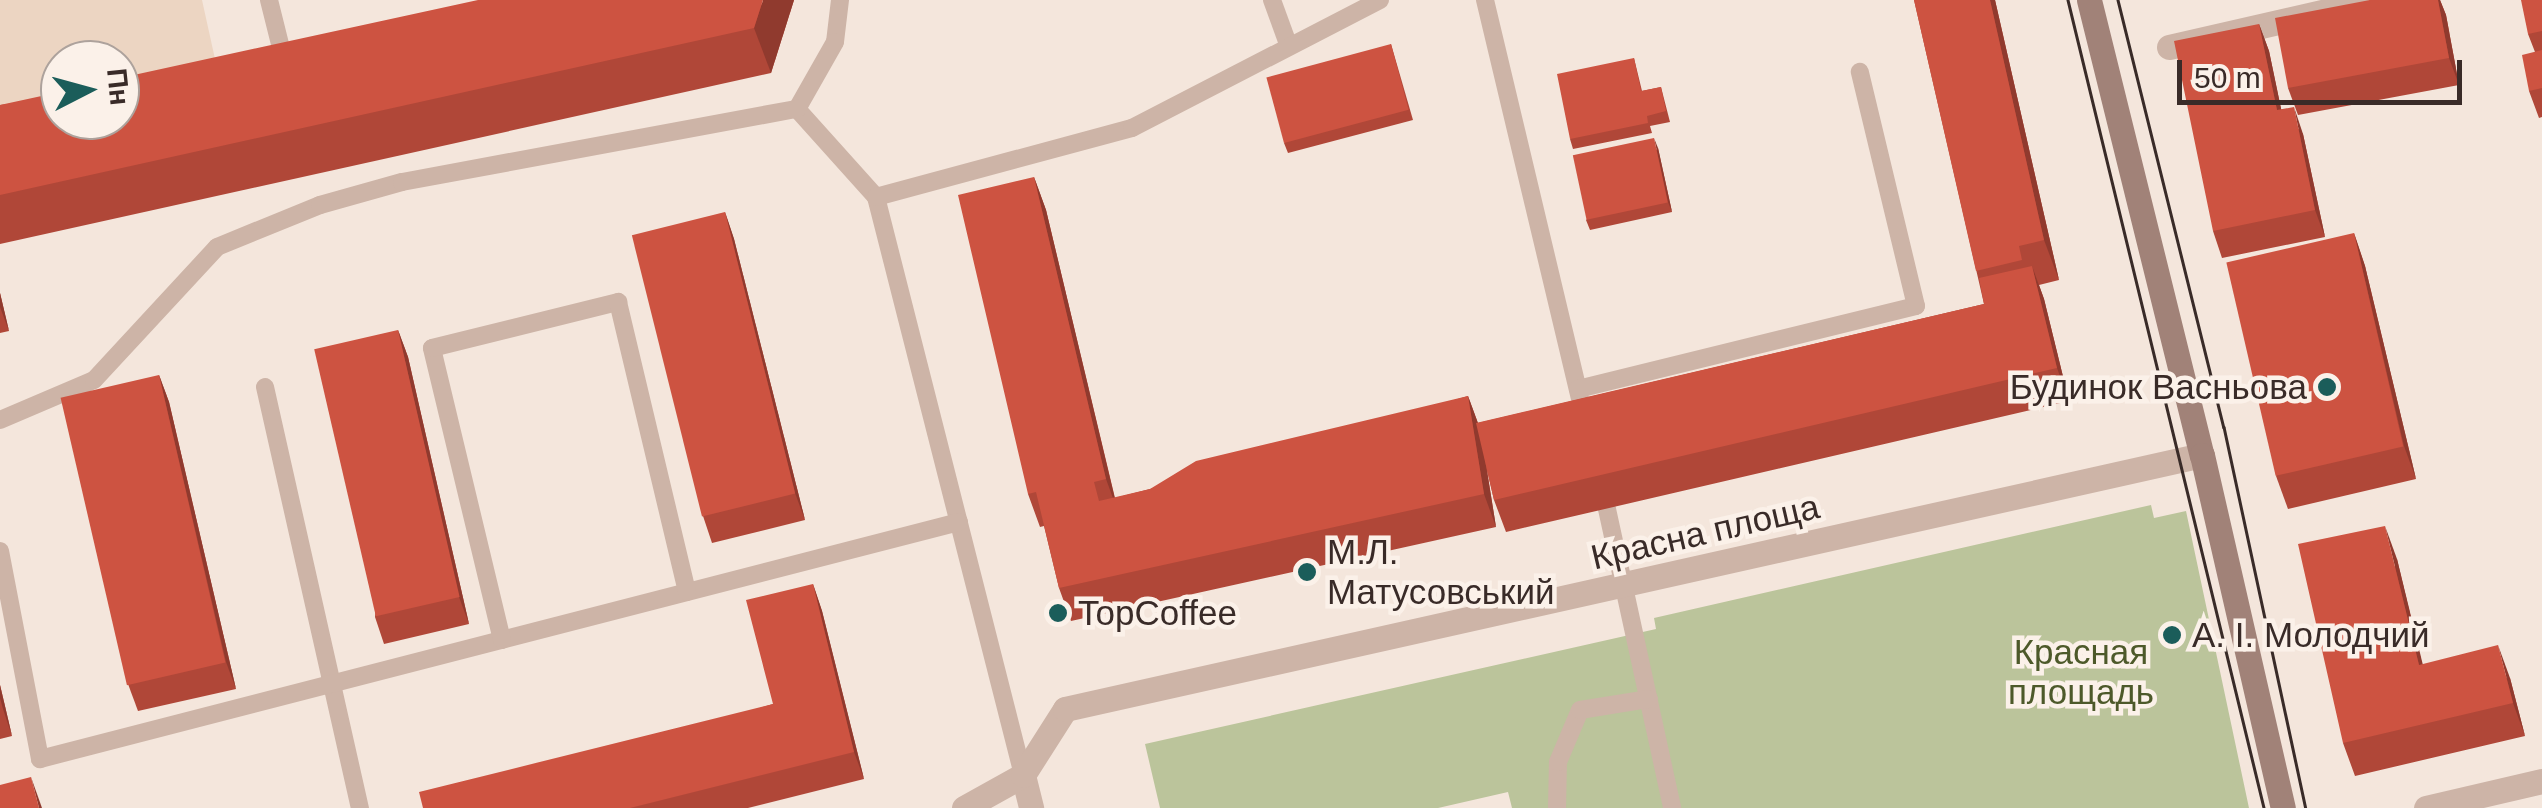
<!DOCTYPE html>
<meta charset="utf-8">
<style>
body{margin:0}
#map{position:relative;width:2542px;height:808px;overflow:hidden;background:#f4e6dc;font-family:Arial,sans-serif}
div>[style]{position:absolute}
.green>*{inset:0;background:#bbc49b}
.plaza>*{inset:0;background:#ecd5c2}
.lane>*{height:18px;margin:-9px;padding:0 9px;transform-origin:9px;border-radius:9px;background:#cdb4a7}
.street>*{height:25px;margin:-12.5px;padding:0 12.5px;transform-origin:12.5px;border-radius:12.5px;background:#cdb4a7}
.secondary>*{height:25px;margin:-12.5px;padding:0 12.5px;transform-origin:12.5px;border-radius:12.5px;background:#a18278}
.tram>*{height:2.5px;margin:-1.25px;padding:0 1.25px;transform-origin:1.25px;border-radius:1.25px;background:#392b28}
.wall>*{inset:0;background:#b04738}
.shaded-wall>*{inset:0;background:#903a2e}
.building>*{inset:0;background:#cd5341;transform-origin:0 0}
.dots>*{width:28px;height:28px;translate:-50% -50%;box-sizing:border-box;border:5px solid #fbf1e9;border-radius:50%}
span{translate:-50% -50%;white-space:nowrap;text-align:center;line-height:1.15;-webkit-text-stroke:9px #fbf1e9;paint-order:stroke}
.poi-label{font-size:35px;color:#392b28}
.right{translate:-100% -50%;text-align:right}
.left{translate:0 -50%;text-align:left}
.street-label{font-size:35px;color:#392b28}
.park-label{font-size:35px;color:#4d592a}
.north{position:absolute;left:40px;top:40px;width:100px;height:100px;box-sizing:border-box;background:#fbf1e9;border:2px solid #ada29c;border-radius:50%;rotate:84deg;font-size:28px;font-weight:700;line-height:40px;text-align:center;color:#392b28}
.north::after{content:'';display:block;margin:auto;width:35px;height:45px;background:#1b5d5a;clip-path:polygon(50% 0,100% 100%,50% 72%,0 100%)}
.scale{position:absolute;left:2177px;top:60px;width:285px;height:45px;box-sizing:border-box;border:5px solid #392b28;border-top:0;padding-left:12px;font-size:30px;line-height:35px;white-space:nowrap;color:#392b28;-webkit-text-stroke:8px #fbf1e9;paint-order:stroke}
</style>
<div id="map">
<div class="green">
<div style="clip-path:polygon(2151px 505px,2154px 518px,2186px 511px,2249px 808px,1512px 808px,1508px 792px,1438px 808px,1160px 808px,1145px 744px,1656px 629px,1654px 618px)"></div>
</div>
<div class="plaza">
<div style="clip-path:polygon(0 0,202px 0,217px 68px,120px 94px,120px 60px,60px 60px,60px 110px,0 128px)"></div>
</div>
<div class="lane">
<div style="left:269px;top:0;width:45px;rotate:76deg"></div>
<div style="left:840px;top:0;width:42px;rotate:96.8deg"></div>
<div style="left:835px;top:42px;width:77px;rotate:119.6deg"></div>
<div style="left:797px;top:109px;width:118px;rotate:48.1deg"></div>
<div style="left:876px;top:197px;width:596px;rotate:75.73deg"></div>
<div style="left:1272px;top:0;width:47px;rotate:70deg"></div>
<div style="left:1485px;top:0;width:409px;rotate:76.6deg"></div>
<div style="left:876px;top:197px;width:265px;rotate:-15.1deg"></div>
<div style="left:1132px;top:128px;width:279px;rotate:-27.3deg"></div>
<div style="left:265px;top:387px;width:432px;rotate:77.3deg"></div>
<div style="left:1578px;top:389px;width:348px;rotate:-13.8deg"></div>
<div style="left:1916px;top:306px;width:241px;rotate:-103.5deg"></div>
<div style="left:0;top:420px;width:102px;rotate:-23.1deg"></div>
<div style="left:94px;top:380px;width:181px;rotate:-47.2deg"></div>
<div style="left:217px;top:247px;width:111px;rotate:-22.2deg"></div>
<div style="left:320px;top:205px;width:85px;rotate:-15.7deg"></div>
<div style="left:402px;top:182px;width:402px;rotate:-10.5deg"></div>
<div style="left:1607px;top:509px;width:306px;rotate:77.7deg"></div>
<div style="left:0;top:551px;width:212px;rotate:79.1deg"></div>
<div style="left:40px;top:759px;width:949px;rotate:-14.46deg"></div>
<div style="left:502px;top:640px;width:300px;rotate:-103.5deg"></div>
<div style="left:432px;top:348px;width:192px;rotate:-13.9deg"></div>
<div style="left:618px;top:302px;width:298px;rotate:76.6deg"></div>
<div style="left:1557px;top:808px;width:46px;rotate:-88.8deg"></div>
<div style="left:1558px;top:762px;width:56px;rotate:-67.1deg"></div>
<div style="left:1580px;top:710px;width:70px;rotate:-9.1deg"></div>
</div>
<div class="street">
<div style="left:2169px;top:47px;width:210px;rotate:-12.9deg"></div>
<div style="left:1023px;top:775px;width:34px;rotate:76deg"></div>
<div style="left:964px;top:808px;width:68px;rotate:-29.2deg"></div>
<div style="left:1023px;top:775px;width:78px;rotate:-57.5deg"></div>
<div style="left:1065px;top:709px;width:1165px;rotate:-12.59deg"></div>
<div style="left:2426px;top:808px;width:119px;rotate:-13.1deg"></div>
</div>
<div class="secondary">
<div style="left:2089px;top:0;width:469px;rotate:76.1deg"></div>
<div style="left:2202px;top:455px;width:362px;rotate:77.1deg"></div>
</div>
<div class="tram">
<div style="left:2068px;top:0;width:831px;rotate:76.36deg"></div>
<div style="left:2118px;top:0;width:440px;rotate:76.1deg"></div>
<div style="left:2224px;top:427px;width:390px;rotate:77.9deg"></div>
</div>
<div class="wall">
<div style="clip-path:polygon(794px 0,771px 73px,0 244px,0 105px)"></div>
<div style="clip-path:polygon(1914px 0,1995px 0,2059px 280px,2039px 285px,2044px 299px,2069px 401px,1506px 532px,1494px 500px,1487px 470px,1496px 527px,1071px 621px,1059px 588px,1044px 526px,1040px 527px,1028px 494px,1034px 177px,1046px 210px,1115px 498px,1150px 489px,1468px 396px,1478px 423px,1984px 304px)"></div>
<div style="clip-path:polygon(2370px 0,2440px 0,2446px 15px,2459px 85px,2298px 115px,2288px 88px)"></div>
<div style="clip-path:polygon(2542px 0,2542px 117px,2539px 118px,2529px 91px,2535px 52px,2528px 34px)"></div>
<div style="clip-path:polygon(2259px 24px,2269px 51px,2281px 109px,2303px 134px,2325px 237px,2222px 258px,2213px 231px)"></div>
<div style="clip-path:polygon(1391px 44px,1413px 120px,1288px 153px,1284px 143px)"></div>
<div style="clip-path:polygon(1634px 58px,1642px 91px,1661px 87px,1670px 122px,1650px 126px,1652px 133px,1573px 149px,1570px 139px)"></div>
<div style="clip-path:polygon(1658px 148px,1672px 212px,1590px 230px,1586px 220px)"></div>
<div style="clip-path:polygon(725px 212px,734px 239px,805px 520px,712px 543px,703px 516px)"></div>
<div style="clip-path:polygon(2354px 233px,2365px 266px,2416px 479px,2288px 509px,2276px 476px)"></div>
<div style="clip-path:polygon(0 293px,9px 331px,0 333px)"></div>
<div style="clip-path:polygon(398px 330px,408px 357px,469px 624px,384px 644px,375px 617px)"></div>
<div style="clip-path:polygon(159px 375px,169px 402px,236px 689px,138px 711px,128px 684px)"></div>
<div style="clip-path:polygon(2397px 559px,2422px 664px,2510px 678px,2525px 736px,2355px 776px,2343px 743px)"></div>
<div style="clip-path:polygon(813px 584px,822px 611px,864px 779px,748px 808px,423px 808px,773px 704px)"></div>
<div style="clip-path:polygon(0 685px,12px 736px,0 739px)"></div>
</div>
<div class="shaded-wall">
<div style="clip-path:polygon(763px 0,794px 0,771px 73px,754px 28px)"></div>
<div style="clip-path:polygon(1990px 0,1995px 0,2059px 280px,2044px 240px)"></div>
<div style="clip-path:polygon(2438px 0,2440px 0,2446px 15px,2459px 85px,2449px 58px)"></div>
<div style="clip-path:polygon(2259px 24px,2269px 51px,2287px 137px,2277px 110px)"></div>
<div style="clip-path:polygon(2294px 107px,2303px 134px,2325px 237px,2315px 210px)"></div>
<div style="clip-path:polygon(1654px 138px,1658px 148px,1672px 212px,1668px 202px)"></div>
<div style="clip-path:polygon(1034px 177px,1046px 210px,1118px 512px,1106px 479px)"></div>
<div style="clip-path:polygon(725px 212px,734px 239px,805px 520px,795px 493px)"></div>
<div style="clip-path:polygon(2354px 233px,2365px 266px,2416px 479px,2404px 446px)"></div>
<div style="clip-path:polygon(2032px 266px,2044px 299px,2069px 401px,2057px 368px)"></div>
<div style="clip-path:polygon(0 293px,9px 331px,0 307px)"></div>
<div style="clip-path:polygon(398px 330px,408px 357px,469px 624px,459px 597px)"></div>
<div style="clip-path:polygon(159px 375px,169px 402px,236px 689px,226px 662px)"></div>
<div style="clip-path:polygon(1468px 396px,1480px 429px,1496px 527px,1484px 494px)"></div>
<div style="clip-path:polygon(2385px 526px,2397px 559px,2431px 698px,2419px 665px)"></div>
<div style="clip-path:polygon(813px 584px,822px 611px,864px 779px,854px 752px)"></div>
<div style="clip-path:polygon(2498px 645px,2510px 678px,2525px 736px,2513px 703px)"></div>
<div style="clip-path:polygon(0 685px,12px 736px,3px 709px,0 698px)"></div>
<div style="clip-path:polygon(31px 777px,42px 808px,39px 808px)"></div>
</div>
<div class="building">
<div style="clip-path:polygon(478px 0,763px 0,754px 28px,0 195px,0 105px,60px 92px,60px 120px,120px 120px,120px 78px)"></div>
<div style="clip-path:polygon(1914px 0,1990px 0,2044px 240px,2019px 246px,2022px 260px,1976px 271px)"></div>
<div style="clip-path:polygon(2370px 0,2438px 0,2449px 58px,2288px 88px,2275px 18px)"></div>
<div style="clip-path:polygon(2521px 0,2542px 0,2542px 31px,2528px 34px)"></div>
<div style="clip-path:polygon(2259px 24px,2277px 110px,2294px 107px,2315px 210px,2213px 231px,2174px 41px)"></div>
<div style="left:1391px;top:44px;width:68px;height:129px;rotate:75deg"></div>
<div style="clip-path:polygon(2542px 50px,2542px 88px,2529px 91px,2522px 55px)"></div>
<div style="clip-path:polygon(1634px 58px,1641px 91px,1661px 87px,1666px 111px,1647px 116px,1648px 123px,1570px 139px,1557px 74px)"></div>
<div style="left:1654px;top:138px;width:66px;height:83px;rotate:78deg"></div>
<div style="clip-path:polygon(1034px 177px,1106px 479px,1094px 482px,1099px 501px,1150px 489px,1196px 461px,1468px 396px,1484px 494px,1059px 588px,1036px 492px,1028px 494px,958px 195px)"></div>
<div style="left:725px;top:212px;width:290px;height:96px;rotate:76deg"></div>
<div style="left:2354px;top:233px;width:219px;height:131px;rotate:77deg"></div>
<div style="clip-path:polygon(2032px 266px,2057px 368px,1494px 500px,1476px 423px,1984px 304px,1979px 278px)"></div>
<div style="left:398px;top:330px;width:274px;height:86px;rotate:77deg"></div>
<div style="left:159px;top:375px;width:295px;height:101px;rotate:77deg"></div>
<div style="clip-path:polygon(2385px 526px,2419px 665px,2498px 645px,2513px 703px,2343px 743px,2298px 544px)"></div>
<div style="clip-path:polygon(813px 584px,854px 752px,630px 808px,423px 808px,419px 792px,773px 704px,746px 600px)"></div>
<div style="clip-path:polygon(31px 777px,39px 808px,0 808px,0 785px)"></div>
</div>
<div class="dots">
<div style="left:2327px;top:387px;background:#1b5d5a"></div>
<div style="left:1307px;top:572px;background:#1b5d5a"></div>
<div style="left:1058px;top:613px;background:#1b5d5a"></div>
<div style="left:2172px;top:635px;background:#1b5d5a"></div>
</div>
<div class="poi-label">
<span class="right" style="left:2307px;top:387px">Будинок Васньова</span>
<span class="left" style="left:1327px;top:572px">М.Л.<br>Матусовський</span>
<span class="left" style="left:1078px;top:613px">TopCoffee</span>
<span class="left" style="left:2192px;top:635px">А. І. Молодчий</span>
</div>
<div class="street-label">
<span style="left:1705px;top:532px;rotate:-13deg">Красна площа</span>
</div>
<div class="park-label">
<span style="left:2081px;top:672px">Красная<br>площадь</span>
</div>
<div class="north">Пн</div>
<div class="scale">50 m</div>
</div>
